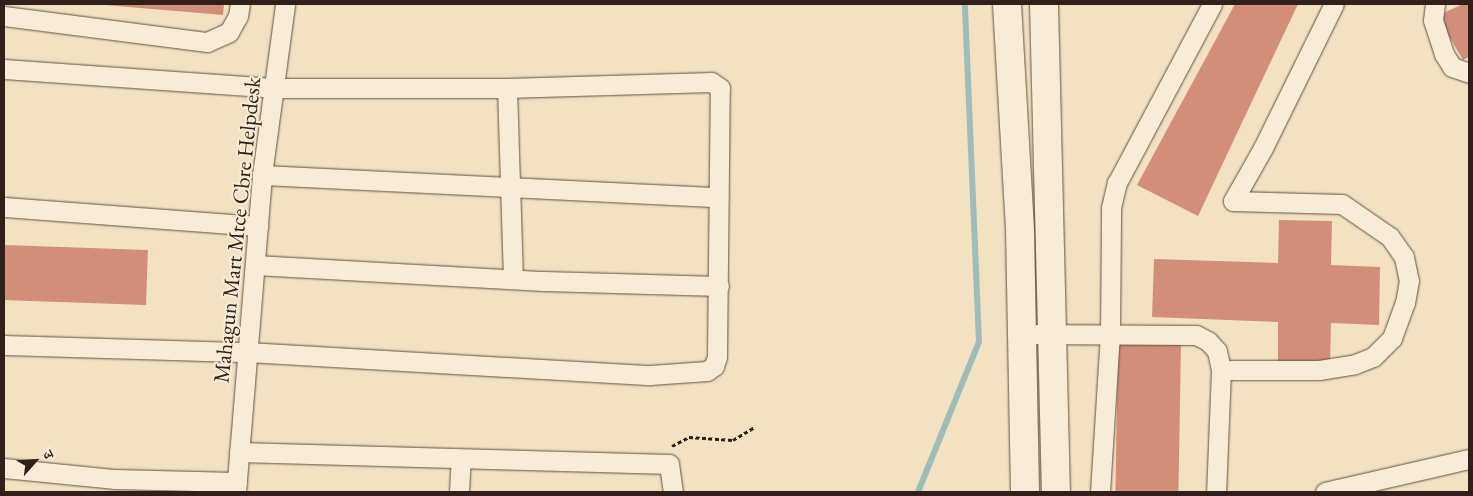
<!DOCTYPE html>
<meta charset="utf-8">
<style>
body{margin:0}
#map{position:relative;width:1473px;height:496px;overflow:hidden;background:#f3e2c1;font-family:"EB Garamond","Noto Serif Devanagari",serif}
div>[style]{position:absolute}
.stream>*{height:6px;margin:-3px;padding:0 3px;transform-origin:3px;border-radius:3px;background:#9dbcba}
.building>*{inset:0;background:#d38e79;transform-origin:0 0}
.path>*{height:3px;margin-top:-1.5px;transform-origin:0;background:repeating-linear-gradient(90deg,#302019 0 4px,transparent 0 6.5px)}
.roads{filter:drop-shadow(0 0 1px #615043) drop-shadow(0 0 1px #615043)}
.street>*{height:19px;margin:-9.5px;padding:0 9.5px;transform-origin:9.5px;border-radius:9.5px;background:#f7ecd7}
.secondary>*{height:28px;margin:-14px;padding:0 14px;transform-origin:14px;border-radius:14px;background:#f7ecd7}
span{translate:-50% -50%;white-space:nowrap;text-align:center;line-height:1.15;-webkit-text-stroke:4px #f7ecd7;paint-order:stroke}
.street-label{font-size:22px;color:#302019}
.frame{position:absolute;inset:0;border:5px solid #302019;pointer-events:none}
.north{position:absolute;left:10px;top:436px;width:50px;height:50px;-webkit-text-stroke:4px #f7ecd7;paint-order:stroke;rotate:64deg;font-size:14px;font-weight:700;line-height:20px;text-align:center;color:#302019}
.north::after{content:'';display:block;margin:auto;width:18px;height:22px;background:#302019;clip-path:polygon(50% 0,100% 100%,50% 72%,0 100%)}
</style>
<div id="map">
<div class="stream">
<div style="left:918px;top:492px;width:162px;rotate:-67.9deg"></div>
<div style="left:979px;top:342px;width:338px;rotate:-92.4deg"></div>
</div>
<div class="building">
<div style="clip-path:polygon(93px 4px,224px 4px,223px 15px)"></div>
<div style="clip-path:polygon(1235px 4px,1298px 4px,1198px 216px,1137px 185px)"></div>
<div style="clip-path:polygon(1463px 4px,1469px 4px,1469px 57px,1463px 60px,1437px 16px)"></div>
<div style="clip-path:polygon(1279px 220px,1332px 221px,1331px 265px,1380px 267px,1379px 325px,1331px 323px,1330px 365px,1278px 365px,1278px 322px,1152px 317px,1154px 259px,1278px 263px)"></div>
<div style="left:4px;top:245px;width:144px;height:55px;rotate:2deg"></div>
<div style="left:1118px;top:343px;width:63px;height:149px;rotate:1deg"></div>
</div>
<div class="path">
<div style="left:672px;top:446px;width:19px;rotate:-28deg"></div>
<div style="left:689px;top:437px;width:44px;rotate:3.9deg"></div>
<div style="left:733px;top:440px;width:26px;rotate:-31deg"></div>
</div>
<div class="roads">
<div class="street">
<div style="left:1435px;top:4px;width:16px;rotate:97deg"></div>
<div style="left:1433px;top:20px;width:36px;rotate:72deg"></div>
<div style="left:1444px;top:54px;width:15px;rotate:58deg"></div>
<div style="left:1452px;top:67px;width:18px;rotate:19deg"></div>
<div style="left:4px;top:16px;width:205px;rotate:7.3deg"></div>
<div style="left:207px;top:42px;width:24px;rotate:-24deg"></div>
<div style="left:229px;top:32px;width:18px;rotate:-61deg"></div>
<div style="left:238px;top:16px;width:12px;rotate:-81deg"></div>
<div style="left:4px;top:69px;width:274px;rotate:4deg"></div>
<div style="left:277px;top:88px;width:230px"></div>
<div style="left:262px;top:175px;width:457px;rotate:2.8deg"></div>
<div style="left:4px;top:207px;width:255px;rotate:4.3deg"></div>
<div style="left:255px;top:265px;width:289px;rotate:3.2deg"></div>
<div style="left:544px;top:281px;width:175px;rotate:1.6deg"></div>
<div style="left:1021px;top:334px;width:175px;rotate:0.3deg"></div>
<div style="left:1196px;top:335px;width:13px;rotate:27deg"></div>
<div style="left:1208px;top:341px;width:13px;rotate:48deg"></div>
<div style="left:1217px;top:351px;width:19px;rotate:78deg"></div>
<div style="left:1221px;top:370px;width:122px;rotate:92.3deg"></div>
<div style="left:4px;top:345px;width:243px;rotate:1.7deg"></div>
<div style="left:247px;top:352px;width:404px;rotate:3.3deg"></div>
<div style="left:650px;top:375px;width:57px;rotate:-4deg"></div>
<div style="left:707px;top:371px;width:9px;rotate:-36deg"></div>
<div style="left:714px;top:366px;width:9px;rotate:-72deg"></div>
<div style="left:717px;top:357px;width:269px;rotate:-89.4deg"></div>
<div style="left:720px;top:88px;width:11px;rotate:-146deg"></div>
<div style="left:711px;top:82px;width:204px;rotate:178.3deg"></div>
<div style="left:507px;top:88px;width:191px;rotate:88.2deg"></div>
<div style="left:1221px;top:370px;width:98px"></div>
<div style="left:1319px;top:370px;width:36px;rotate:-9deg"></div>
<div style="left:1355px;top:364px;width:19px;rotate:-21deg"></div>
<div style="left:1373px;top:357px;width:27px;rotate:-45deg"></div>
<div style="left:1392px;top:338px;width:37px;rotate:-70deg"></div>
<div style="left:1405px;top:303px;width:22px;rotate:-80deg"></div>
<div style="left:1409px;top:281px;width:25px;rotate:-102deg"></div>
<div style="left:1404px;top:257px;width:24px;rotate:-125deg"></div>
<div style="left:1390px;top:237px;width:58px;rotate:-145.5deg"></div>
<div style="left:1342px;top:204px;width:109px;rotate:-178.4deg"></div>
<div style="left:1233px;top:201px;width:61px;rotate:-60.5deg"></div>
<div style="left:1263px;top:148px;width:161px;rotate:-63.8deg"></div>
<div style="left:239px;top:452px;width:430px;rotate:1.6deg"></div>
<div style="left:669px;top:464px;width:28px;rotate:82deg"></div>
<div style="left:4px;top:468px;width:112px;rotate:5.7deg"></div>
<div style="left:115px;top:479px;width:122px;rotate:1.4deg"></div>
<div style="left:236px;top:492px;width:318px;rotate:-85.3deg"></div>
<div style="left:262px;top:175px;width:173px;rotate:-82.3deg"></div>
<div style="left:459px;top:492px;width:33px;rotate:-87deg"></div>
<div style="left:1100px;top:492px;width:159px;rotate:-86.4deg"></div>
<div style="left:1110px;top:333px;width:125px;rotate:-89.5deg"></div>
<div style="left:1111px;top:208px;width:26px;rotate:-77deg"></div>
<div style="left:1117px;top:183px;width:203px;rotate:-62deg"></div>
<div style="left:1325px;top:492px;width:148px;rotate:-12.9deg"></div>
</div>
<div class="secondary">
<div style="left:1007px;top:4px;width:227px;rotate:86.7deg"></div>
<div style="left:1020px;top:231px;width:261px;rotate:88.9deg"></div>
<div style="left:1044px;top:4px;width:488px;rotate:88.6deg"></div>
</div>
</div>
<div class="street-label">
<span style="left:237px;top:230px;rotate:-84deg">Mahagun Mart Mtce Cbre Helpdesk</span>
</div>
<div class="frame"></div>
<div class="north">उ</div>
</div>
